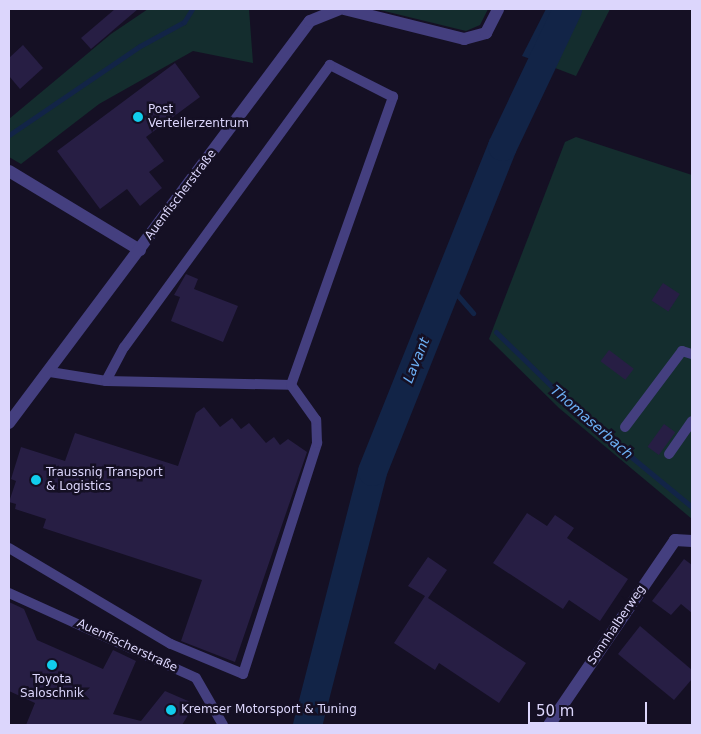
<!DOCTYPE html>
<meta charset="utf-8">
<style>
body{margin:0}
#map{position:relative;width:701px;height:734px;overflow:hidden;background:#151024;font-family:"DejaVu Sans",sans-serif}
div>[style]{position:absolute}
.green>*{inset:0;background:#142d2e}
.water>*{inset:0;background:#122447}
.stream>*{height:5px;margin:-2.5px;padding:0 2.5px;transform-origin:2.5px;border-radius:2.5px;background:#122447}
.river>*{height:29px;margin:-14.5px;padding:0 14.5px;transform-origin:14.5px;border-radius:14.5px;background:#122447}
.building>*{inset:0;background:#271e44;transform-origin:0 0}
.lane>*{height:10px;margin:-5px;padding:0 5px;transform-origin:5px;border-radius:5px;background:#443f7f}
.street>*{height:12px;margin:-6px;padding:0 6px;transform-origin:6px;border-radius:6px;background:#443f7f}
.dots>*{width:14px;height:14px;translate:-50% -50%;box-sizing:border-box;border:2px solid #151024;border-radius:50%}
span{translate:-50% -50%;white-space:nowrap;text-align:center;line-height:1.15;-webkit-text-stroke:5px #151024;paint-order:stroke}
.poi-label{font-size:12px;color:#dcd6fc}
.left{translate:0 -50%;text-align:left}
.street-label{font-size:12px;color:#dcd6fc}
.water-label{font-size:14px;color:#6caff4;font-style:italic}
.frame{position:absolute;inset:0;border:10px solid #dcd6fc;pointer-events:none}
.scale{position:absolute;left:528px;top:702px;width:119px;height:22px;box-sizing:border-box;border:2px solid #dcd6fc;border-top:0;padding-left:6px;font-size:15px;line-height:18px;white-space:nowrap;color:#dcd6fc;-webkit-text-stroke:4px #151024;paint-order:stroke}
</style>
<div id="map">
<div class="green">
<div style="clip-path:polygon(148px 9px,249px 9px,253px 63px,193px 51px,99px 104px,21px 164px,9px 157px,9px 119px,111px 34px)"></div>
<div style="clip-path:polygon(376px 9px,488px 9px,480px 25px,466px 31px)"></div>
<div style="clip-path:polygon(577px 9px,610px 9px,576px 76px,550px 66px)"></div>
<div style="clip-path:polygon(576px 137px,692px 175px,692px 519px,559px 408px,489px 339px,565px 142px)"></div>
</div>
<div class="water">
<div style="clip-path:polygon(546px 9px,577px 9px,550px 66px,522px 56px)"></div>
</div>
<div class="stream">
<div style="left:9px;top:135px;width:158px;rotate:-34.2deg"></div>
<div style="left:140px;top:46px;width:50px;rotate:-28.6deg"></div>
<div style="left:184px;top:22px;width:15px;rotate:-58deg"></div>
<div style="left:447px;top:283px;width:40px;rotate:49deg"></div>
<div style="left:496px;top:332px;width:123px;rotate:44.3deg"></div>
<div style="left:584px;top:418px;width:140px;rotate:39.5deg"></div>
</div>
<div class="river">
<div style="left:307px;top:725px;width:262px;rotate:-75.6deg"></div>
<div style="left:372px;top:471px;width:350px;rotate:-68.2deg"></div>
<div style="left:502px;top:146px;width:152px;rotate:-64.6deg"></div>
</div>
<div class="building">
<div style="clip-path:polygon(115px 9px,138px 9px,91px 49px,81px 38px)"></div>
<div style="clip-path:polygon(23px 45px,43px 68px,20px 89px,9px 76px,9px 58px)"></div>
<div style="clip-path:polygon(175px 63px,200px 97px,146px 137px,164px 161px,149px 172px,162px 188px,140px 206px,127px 189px,100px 209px,57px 151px)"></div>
<div style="clip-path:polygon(186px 274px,198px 279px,194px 289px,238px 306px,223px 342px,171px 321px,180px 297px,174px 295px)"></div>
<div style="left:663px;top:283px;width:20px;height:21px;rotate:33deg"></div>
<div style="left:609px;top:350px;width:31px;height:14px;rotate:37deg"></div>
<div style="clip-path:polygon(204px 407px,220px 427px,232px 418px,241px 429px,249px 423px,266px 443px,274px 437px,280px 445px,288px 439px,307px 452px,235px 662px,181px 641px,202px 580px,43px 528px,46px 519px,15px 509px,16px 504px,9px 502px,16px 481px,11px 479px,21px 447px,65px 461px,75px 433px,178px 466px,196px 413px)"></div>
<div style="left:664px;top:424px;width:14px;height:28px;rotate:36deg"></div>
<div style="clip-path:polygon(527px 513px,547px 526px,555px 515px,574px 528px,567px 538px,628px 579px,600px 621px,569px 600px,563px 609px,493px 563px)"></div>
<div style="clip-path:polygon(428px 557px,447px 570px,428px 598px,526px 663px,499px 703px,439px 663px,435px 670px,394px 643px,425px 596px,408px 586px)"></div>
<div style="clip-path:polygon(684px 559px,692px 565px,692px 613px,681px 604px,671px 615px,652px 601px)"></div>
<div style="clip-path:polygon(9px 602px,24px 609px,37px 640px,103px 669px,113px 650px,136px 661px,113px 714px,141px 721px,165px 691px,195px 704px,182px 725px,26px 725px,35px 703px,9px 691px)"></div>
<div style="clip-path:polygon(640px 626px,692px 670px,692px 679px,674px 700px,618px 654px)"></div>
</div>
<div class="lane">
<div style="left:50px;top:372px;width:57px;rotate:9.1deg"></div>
<div style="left:106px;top:381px;width:185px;rotate:1.2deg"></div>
<div style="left:291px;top:385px;width:306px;rotate:-70.5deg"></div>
<div style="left:393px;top:97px;width:71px;rotate:-153.1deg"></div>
<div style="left:330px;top:65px;width:349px;rotate:126.1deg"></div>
<div style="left:124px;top:347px;width:38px;rotate:118deg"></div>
<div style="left:625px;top:427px;width:95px;rotate:-53.1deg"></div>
<div style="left:682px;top:351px;width:10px;rotate:17deg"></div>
<div style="left:669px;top:454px;width:40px;rotate:-55.1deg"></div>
<div style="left:9px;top:548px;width:188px;rotate:30.7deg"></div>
<div style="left:171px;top:644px;width:78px;rotate:22.6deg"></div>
<div style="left:243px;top:674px;width:243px;rotate:-72.2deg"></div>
<div style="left:317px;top:443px;width:23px;rotate:-92deg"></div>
<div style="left:316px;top:420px;width:43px;rotate:-125.5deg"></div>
<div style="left:9px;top:593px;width:205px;rotate:24.4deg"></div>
<div style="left:196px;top:678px;width:54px;rotate:60.1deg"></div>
</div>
<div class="street">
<div style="left:344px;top:9px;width:124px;rotate:14deg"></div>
<div style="left:464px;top:39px;width:23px;rotate:-15deg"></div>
<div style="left:486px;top:33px;width:27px;rotate:-63deg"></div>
<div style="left:9px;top:171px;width:153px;rotate:31.1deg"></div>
<div style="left:9px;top:423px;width:502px;rotate:-53.18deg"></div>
<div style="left:310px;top:21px;width:31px;rotate:-22deg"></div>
<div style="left:549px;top:725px;width:224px;rotate:-55.7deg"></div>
<div style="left:675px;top:540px;width:17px;rotate:3deg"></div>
</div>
<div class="dots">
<div style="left:138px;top:117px;background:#11cded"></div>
<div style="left:36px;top:480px;background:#11cded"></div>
<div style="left:52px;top:665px;background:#11cded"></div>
<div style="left:171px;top:710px;background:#11cded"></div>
</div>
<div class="poi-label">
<span class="left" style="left:148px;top:117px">Post<br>Verteilerzentrum</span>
<span class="left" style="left:46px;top:480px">Traussnig Transport<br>&amp; Logistics</span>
<span style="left:52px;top:687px">Toyota<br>Saloschnik</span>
<span class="left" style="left:181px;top:710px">Kremser Motorsport &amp; Tuning</span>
</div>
<div class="street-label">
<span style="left:181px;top:195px;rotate:-53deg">Auenfischerstraße</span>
<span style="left:617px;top:625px;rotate:-56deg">Sonnhalberweg</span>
<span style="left:127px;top:646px;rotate:25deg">Auenfischerstraße</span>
</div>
<div class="water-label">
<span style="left:416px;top:360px;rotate:-68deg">Lavant</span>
<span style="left:592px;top:422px;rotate:41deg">Thomaserbach</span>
</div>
<div class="frame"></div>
<div class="scale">50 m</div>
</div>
